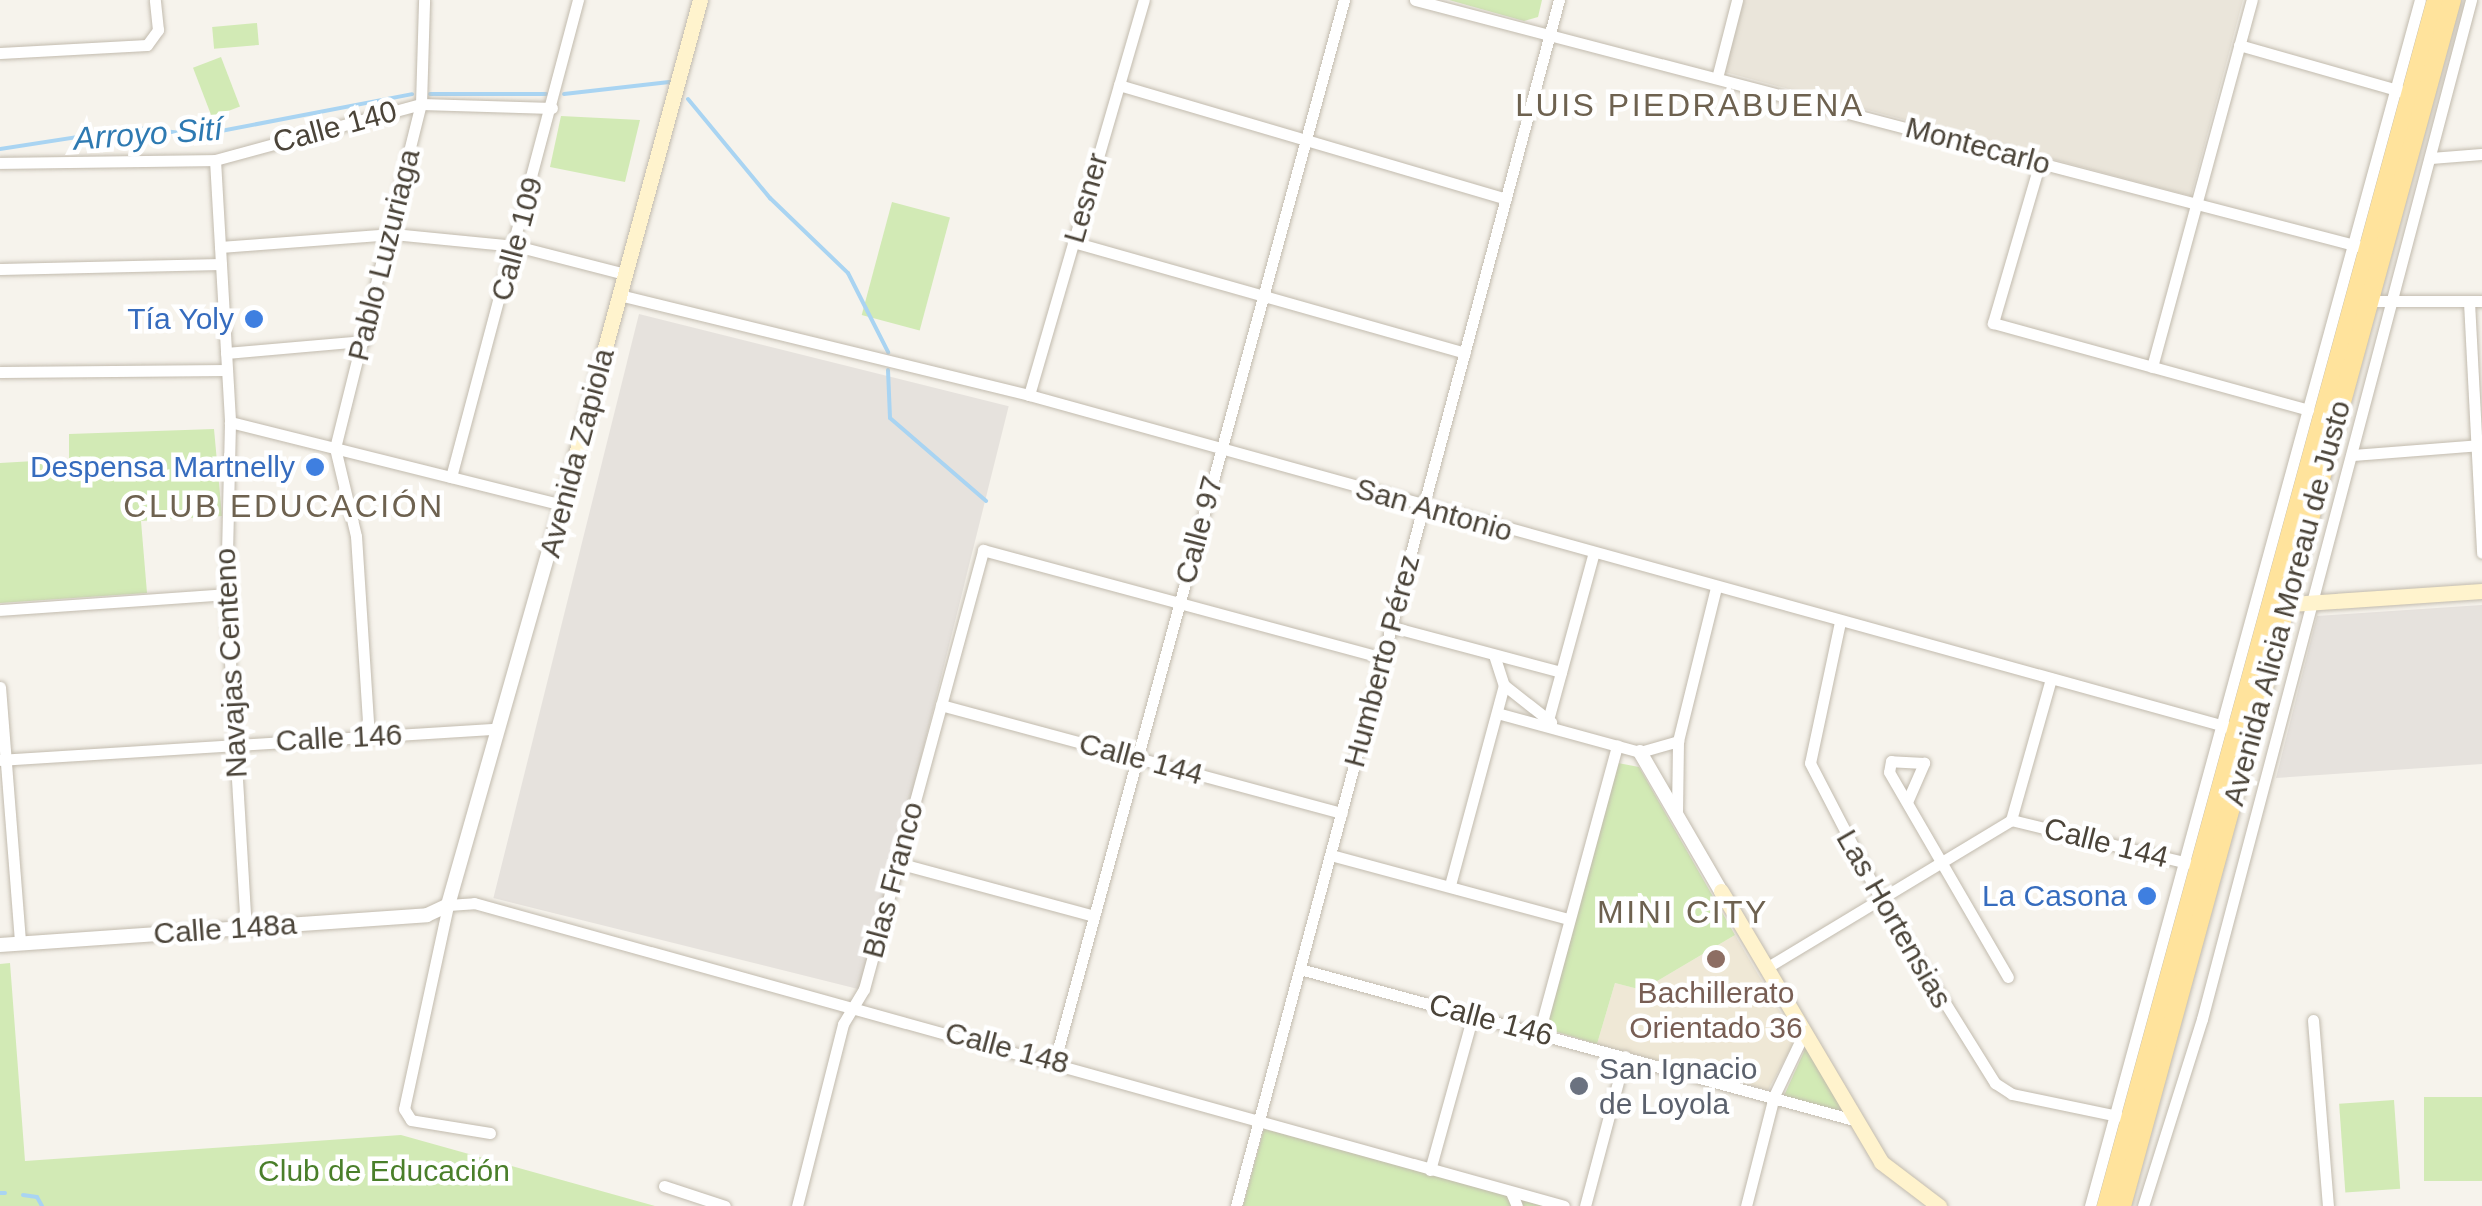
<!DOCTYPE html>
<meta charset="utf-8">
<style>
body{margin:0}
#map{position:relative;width:2482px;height:1206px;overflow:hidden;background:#f6f3ec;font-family:Helvetica,sans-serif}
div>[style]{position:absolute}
.residential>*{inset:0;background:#eae5da}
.industrial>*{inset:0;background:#e6e2dd;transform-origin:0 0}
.education>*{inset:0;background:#efe8d6}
.green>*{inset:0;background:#d2eab5;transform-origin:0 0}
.stream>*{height:4px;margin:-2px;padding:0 2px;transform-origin:2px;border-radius:2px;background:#a9d4f2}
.roads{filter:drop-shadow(0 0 2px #c2bbae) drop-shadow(0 0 2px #c2bbae)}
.minor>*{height:11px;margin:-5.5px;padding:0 5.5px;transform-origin:5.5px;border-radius:5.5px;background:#fff}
.tertiary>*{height:14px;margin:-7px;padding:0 7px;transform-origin:7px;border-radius:7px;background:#fff}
.secondary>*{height:15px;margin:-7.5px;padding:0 7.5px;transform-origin:7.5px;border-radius:7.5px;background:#fff3cd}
.primary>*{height:18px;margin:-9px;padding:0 9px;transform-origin:9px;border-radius:9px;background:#ffe39c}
.dots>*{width:28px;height:28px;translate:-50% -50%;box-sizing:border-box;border:5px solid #fff;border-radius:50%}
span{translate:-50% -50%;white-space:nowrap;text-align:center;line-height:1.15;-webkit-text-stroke:9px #fff;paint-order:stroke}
.street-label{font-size:30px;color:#4b4439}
.shop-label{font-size:30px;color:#366cbe}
.right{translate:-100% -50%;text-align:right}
.education-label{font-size:30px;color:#785e54}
.worship-label{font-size:30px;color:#5b616d}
.left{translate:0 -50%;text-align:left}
.park-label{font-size:30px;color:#4a7f2a}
.neighbourhood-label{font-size:32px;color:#6e6250;letter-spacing:2.5px}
.water-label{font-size:32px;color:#2e7ab2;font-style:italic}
</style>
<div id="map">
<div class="residential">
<div style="clip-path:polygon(1744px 0,2243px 0,2191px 196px,1725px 72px)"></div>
</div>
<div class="industrial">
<div style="left:639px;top:314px;width:381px;height:602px;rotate:14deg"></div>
<div style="clip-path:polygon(2482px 605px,2482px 764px,2276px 778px,2317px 616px)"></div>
</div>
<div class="education">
<div style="clip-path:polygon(1735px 935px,1796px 1039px,1768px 1090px,1597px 1044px,1615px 983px,1642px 990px)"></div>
</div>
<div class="green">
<div style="clip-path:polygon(1449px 0,1542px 0,1538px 17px,1524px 21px)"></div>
<div style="left:257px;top:23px;width:22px;height:45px;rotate:85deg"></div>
<div style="left:221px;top:57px;width:53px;height:30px;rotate:69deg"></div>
<div style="clip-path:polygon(561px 116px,640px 120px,625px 182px,550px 167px)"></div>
<div style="left:892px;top:202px;width:60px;height:117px;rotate:15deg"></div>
<div style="clip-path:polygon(214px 429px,222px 516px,141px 521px,147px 593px,0 603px,0 463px,69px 459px,69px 434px)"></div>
<div style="clip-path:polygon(1618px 763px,1639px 767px,1735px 935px,1642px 990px,1615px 983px,1597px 1044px,1544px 1028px)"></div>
<div style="clip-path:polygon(10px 963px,25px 1161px,401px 1135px,655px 1206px,0 1206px,0 964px)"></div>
<div style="clip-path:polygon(1808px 1043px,1849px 1116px,1782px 1100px)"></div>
<div style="left:2482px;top:1097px;width:84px;height:58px;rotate:90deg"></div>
<div style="left:2394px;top:1100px;width:89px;height:55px;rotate:86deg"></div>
<div style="clip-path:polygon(1264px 1129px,1550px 1206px,1243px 1206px)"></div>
</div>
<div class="stream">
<div style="left:430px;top:94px;width:116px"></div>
<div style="left:564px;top:94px;width:106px;rotate:-6.5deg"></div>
<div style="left:688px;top:99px;width:129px;rotate:50.4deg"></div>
<div style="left:770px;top:198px;width:108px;rotate:43.9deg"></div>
<div style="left:848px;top:273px;width:89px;rotate:63.1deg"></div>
<div style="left:0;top:149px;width:138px;rotate:-8.8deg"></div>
<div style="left:136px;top:128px;width:64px;rotate:6.2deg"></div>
<div style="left:200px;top:135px;width:216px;rotate:-10.9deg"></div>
<div style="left:888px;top:370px;width:48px;rotate:87.6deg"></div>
<div style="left:890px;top:418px;width:127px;rotate:40.8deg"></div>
<div style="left:0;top:1193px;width:5px"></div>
<div style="left:23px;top:1195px;width:14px;rotate:8deg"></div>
<div style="left:37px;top:1197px;width:10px;rotate:61deg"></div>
</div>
<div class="roads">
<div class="minor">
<div style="left:1415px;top:0;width:975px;rotate:14.62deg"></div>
<div style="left:2239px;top:45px;width:172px;rotate:15.9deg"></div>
<div style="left:0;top:53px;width:147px;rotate:-3.1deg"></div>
<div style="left:147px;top:45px;width:19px;rotate:-54deg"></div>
<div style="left:158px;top:30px;width:30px;rotate:-96deg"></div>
<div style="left:1717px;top:78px;width:81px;rotate:-75.6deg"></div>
<div style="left:1119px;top:85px;width:403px;rotate:16.4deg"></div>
<div style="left:2430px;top:158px;width:52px;rotate:-4.4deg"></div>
<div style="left:215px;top:160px;width:262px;rotate:86.7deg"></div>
<div style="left:230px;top:422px;width:172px;rotate:91.3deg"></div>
<div style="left:226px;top:594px;width:334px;rotate:86.6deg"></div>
<div style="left:2040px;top:162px;width:168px;rotate:106.3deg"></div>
<div style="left:1993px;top:323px;width:327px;rotate:15.4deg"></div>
<div style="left:0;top:163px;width:215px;rotate:-0.8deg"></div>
<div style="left:215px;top:160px;width:213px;rotate:-15.2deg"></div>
<div style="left:421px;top:104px;width:131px;rotate:1.7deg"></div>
<div style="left:1073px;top:242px;width:407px;rotate:15.8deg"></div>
<div style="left:220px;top:247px;width:173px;rotate:-4.3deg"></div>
<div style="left:393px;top:234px;width:124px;rotate:5.6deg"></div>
<div style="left:516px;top:246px;width:113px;rotate:14.4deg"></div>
<div style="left:0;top:269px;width:221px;rotate:-1.3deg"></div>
<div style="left:619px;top:295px;width:422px;rotate:13.7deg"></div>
<div style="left:1029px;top:395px;width:1259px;rotate:15.48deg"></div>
<div style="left:2366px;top:301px;width:116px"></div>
<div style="left:2469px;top:302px;width:251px;rotate:87deg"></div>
<div style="left:226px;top:353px;width:139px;rotate:-5deg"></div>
<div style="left:2152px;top:367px;width:380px;rotate:-74.8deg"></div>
<div style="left:0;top:372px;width:227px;rotate:-0.5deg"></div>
<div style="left:1029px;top:395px;width:411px;rotate:-73.8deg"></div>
<div style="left:230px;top:422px;width:342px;rotate:14deg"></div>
<div style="left:2352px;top:455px;width:130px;rotate:-4.4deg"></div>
<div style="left:451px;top:477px;width:494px;rotate:-75.1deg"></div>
<div style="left:0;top:610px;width:227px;rotate:-4deg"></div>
<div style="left:1840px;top:622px;width:144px;rotate:102deg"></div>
<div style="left:1810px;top:763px;width:154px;rotate:62.6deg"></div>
<div style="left:1881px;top:900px;width:216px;rotate:58.1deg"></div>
<div style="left:1995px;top:1083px;width:20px;rotate:33deg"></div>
<div style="left:2012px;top:1094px;width:108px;rotate:11.7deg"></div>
<div style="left:1392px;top:627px;width:175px;rotate:14.9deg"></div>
<div style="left:1494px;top:655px;width:32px;rotate:72deg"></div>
<div style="left:1504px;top:685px;width:60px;rotate:38.2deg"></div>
<div style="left:0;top:687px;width:257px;rotate:85.5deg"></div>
<div style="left:941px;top:705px;width:415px;rotate:15.1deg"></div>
<div style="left:1497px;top:713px;width:148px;rotate:15.3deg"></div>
<div style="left:1640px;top:752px;width:40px;rotate:-16deg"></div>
<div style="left:1548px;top:720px;width:171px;rotate:-74.7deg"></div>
<div style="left:369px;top:737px;width:201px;rotate:-93.7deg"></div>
<div style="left:356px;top:536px;width:90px;rotate:-103.4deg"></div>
<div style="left:335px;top:448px;width:355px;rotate:-76deg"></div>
<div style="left:421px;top:104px;width:104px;rotate:-88.3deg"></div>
<div style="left:0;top:760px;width:499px;rotate:-3.6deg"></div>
<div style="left:1907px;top:802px;width:43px;rotate:-66.4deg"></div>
<div style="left:1924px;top:763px;width:33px;rotate:-177deg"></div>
<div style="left:1891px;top:761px;width:11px;rotate:100deg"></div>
<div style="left:1889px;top:772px;width:237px;rotate:59.9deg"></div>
<div style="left:1677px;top:814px;width:73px;rotate:-89.2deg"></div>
<div style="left:1678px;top:741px;width:158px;rotate:-76.1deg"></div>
<div style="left:2011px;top:820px;width:147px;rotate:-74.2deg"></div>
<div style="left:1331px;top:855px;width:246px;rotate:15.1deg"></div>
<div style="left:898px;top:863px;width:203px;rotate:15.1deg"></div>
<div style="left:1450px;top:885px;width:207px;rotate:-74.9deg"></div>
<div style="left:1766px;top:968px;width:286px;rotate:-31.1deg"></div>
<div style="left:2011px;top:820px;width:181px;rotate:13.7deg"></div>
<div style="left:1300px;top:969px;width:574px;rotate:15.25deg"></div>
<div style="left:2313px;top:1020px;width:187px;rotate:85.4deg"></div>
<div style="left:1539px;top:1033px;width:298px;rotate:-74.8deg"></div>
<div style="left:1055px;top:1060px;width:1099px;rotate:-74.75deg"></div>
<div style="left:490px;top:1133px;width:80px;rotate:-170.7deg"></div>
<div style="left:411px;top:1120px;width:13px;rotate:-122deg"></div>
<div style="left:404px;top:1109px;width:209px;rotate:-77.8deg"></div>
<div style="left:448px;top:905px;width:26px;rotate:-4deg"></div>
<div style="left:474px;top:903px;width:1131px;rotate:15.53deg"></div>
<div style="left:1430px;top:1170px;width:161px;rotate:-74.5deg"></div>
<div style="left:664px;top:1186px;width:64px;rotate:18.2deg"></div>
<div style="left:1511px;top:1192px;width:15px;rotate:67deg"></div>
<div style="left:797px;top:1206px;width:188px;rotate:-75.8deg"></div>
<div style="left:843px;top:1024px;width:41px;rotate:-59deg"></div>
<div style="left:864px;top:989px;width:455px;rotate:-74.8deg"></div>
<div style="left:983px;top:550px;width:414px;rotate:15.1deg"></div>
<div style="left:1236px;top:1206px;width:1249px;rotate:-75.01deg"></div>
<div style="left:1585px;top:1206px;width:155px;rotate:-75.1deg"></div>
<div style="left:1746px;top:1206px;width:114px;rotate:-75.7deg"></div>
<div style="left:1774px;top:1096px;width:70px;rotate:-64.5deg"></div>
<div style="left:2090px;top:1206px;width:1250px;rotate:-74.7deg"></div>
<div style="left:2143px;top:1206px;width:196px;rotate:-72.5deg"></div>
<div style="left:2202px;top:1019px;width:1054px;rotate:-75.21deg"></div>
</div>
<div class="tertiary">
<div style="left:1640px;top:752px;width:161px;rotate:59.8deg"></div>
<div style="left:0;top:945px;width:428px;rotate:-4deg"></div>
<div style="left:427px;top:915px;width:23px;rotate:-25deg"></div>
<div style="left:448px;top:905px;width:416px;rotate:-74.1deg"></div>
</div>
<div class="secondary">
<div style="left:562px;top:505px;width:524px;rotate:-74.72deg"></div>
<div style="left:2276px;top:605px;width:206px;rotate:-3.9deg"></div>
<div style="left:1721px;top:891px;width:315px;rotate:59.4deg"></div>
<div style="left:1881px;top:1162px;width:73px;rotate:37.2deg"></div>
</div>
<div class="primary">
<div style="left:2106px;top:1206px;width:1250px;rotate:-74.7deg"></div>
<div style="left:2122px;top:1206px;width:1250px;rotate:-74.7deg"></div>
</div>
</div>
<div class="dots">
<div style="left:254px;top:319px;background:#3f7fe0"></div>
<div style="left:315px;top:467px;background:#3f7fe0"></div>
<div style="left:2147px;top:896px;background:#3f7fe0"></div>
<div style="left:1716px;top:959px;background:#8d6e63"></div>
<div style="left:1579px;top:1086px;background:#6b7280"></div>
</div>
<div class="street-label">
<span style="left:335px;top:127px;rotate:-15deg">Calle 140</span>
<span style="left:1978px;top:146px;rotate:15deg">Montecarlo</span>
<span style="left:1086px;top:198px;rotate:-74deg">Lesner</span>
<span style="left:517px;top:239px;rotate:-75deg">Calle 109</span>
<span style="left:384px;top:255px;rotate:-76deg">Pablo Luzuriaga</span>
<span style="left:577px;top:453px;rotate:-75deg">Avenida Zapiola</span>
<span style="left:1434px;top:510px;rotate:16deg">San Antonio</span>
<span style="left:1199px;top:530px;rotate:-75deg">Calle 97</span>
<span style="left:2287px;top:603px;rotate:-75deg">Avenida Alicia Moreau de Justo</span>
<span style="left:1382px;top:661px;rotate:-75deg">Humberto Pérez</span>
<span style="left:231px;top:663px;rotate:-93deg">Navajas Centeno</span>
<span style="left:339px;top:738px;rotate:-3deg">Calle 146</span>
<span style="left:1141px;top:759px;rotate:15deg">Calle 144</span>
<span style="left:2106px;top:843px;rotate:14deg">Calle 144</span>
<span style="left:893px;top:880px;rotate:-75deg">Blas Franco</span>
<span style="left:1894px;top:919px;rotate:60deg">Las Hortensias</span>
<span style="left:225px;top:929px;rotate:-4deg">Calle 148a</span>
<span style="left:1491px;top:1020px;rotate:15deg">Calle 146</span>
<span style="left:1007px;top:1048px;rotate:15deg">Calle 148</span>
</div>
<div class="shop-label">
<span class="right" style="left:234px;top:319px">Tía Yoly</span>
<span class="right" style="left:295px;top:467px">Despensa Martnelly</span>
<span class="right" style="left:2127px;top:896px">La Casona</span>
</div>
<div class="education-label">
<span style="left:1716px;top:1010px">Bachillerato<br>Orientado 36</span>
</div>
<div class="worship-label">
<span class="left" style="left:1599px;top:1086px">San Ignacio<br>de Loyola</span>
</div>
<div class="park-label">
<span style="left:384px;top:1171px">Club de Educación</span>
</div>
<div class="neighbourhood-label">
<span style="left:1690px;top:105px">LUIS PIEDRABUENA</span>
<span style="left:284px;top:506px">CLUB EDUCACIÓN</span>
<span style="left:1683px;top:912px">MINI CITY</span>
</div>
<div class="water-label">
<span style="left:148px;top:134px;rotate:-4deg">Arroyo Sití</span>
</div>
</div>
